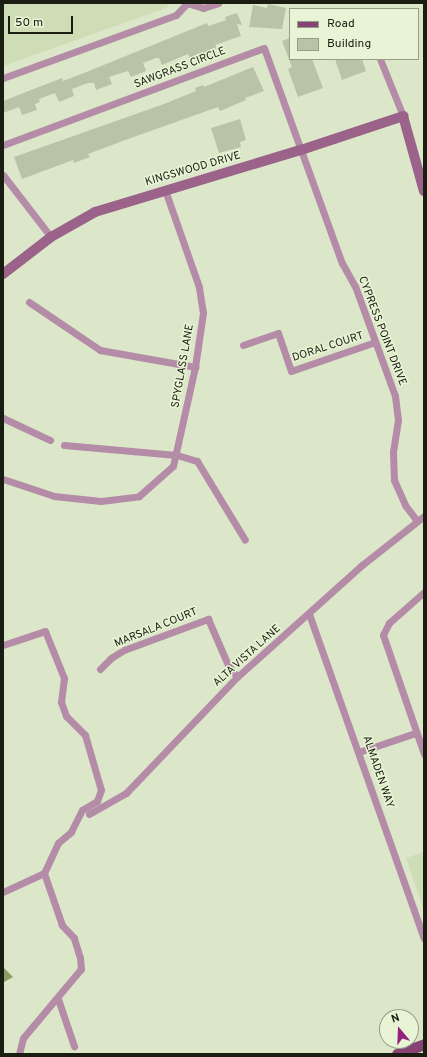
<!DOCTYPE html>
<style>
body{margin:0}
#map{position:relative;width:427px;height:1057px;overflow:hidden;background:#dbe7c8;font-family:Overpass,sans-serif}
div>[style]{position:absolute}
.built>*{inset:0;background:#cfddb7}
.water>*{inset:0;background:#8b9d6a}
.building>*{inset:0;background:#b9c4a6}
.street>*{height:7px;margin:-3.5px;padding:0 3.5px;transform-origin:3.5px;border-radius:3.5px;background:#b48ca7}
.secondary>*{height:10px;margin:-5px;padding:0 5px;transform-origin:5px;border-radius:5px;background:#9b628a}
.primary>*{height:11px;margin:-5.5px;padding:0 5.5px;transform-origin:5.5px;border-radius:5.5px;background:#884375}
span{translate:-50% -50%;white-space:nowrap;text-align:center;line-height:1.15;-webkit-text-stroke:3px #e8f4d5;paint-order:stroke}
.street-label{font-size:11px;color:#191d12}
.frame{position:absolute;inset:0;border:4px solid #191d12;pointer-events:none}
.legend{position:absolute;left:289px;top:8px;width:130px;height:52px;box-sizing:border-box;background:#e8f4d5;border:1px solid #959e87;margin:0;padding:5px 7px;list-style:none;font-size:12px;color:#191d12}
.legend li{display:flex;align-items:center;gap:8px;height:20px}
.legend b{width:20px;border:1px solid #959e87}
.north{position:absolute;left:379px;top:1009px;width:40px;height:40px;box-sizing:border-box;background:#e8f4d5;border:1px solid #959e87;border-radius:50%;rotate:341deg;font-size:11px;font-weight:700;line-height:16px;text-align:center;color:#191d12}
.north::after{content:'';display:block;margin:auto;width:14px;height:18px;background:#96207c;clip-path:polygon(50% 0,100% 100%,50% 72%,0 100%)}
.scale{position:absolute;left:8px;top:16px;width:65px;height:18px;box-sizing:border-box;border:2px solid #191d12;border-top:0;padding-left:5px;font-size:12px;line-height:14px;white-space:nowrap;color:#191d12;-webkit-text-stroke:3px #e8f4d5;paint-order:stroke}
</style>
<div id="map">
<div class="built">
<div style="clip-path:polygon(3px 3px,171px 3px,166px 8px,3px 66px)"></div>
<div style="clip-path:polygon(424px 852px,424px 910px,406px 858px)"></div>
</div>
<div class="water">
<div style="clip-path:polygon(3px 967px,13px 977px,4px 982px,3px 980px)"></div>
</div>
<div class="building">
<div style="clip-path:polygon(268px 4px,286px 8px,282px 29px,249px 27px,253px 5px,267px 8px)"></div>
<div style="clip-path:polygon(237px 13px,242px 25px,237px 24px,241px 36px,215px 45px,217px 48px,190px 58px,188px 54px,162px 65px,159px 58px,156px 58px,143px 63px,146px 71px,131px 77px,128px 71px,109px 77px,112px 84px,96px 90px,94px 83px,88px 83px,72px 89px,74px 96px,59px 102px,55px 93px,39px 99px,40px 102px,35px 104px,37px 110px,22px 115px,19px 107px,3px 113px,3px 101px,62px 78px,63px 81px,84px 73px,207px 23px,208px 26px,226px 20px,225px 17px)"></div>
<div style="clip-path:polygon(290px 38px,289px 59px,312px 59px,323px 88px,298px 97px,288px 69px,292px 67px,282px 41px)"></div>
<div style="clip-path:polygon(335px 59px,362px 59px,366px 71px,342px 80px)"></div>
<div style="clip-path:polygon(253px 67px,264px 91px,245px 98px,246px 100px,220px 111px,218px 107px,128px 139px,88px 154px,90px 157px,74px 163px,73px 160px,22px 179px,14px 157px,164px 104px,196px 91px,195px 88px,203px 85px,204px 87px)"></div>
<div style="clip-path:polygon(240px 119px,246px 140px,240px 142px,241px 147px,219px 153px,211px 128px)"></div>
</div>
<div class="street">
<div style="left:187px;top:3px;width:17px;rotate:17deg"></div>
<div style="left:203px;top:8px;width:16px;rotate:-18deg"></div>
<div style="left:380px;top:59px;width:61px;rotate:68deg"></div>
<div style="left:3px;top:78px;width:184px;rotate:-20deg"></div>
<div style="left:176px;top:15px;width:16px;rotate:-47deg"></div>
<div style="left:3px;top:145px;width:278px;rotate:-20.4deg"></div>
<div style="left:264px;top:48px;width:229px;rotate:70.1deg"></div>
<div style="left:342px;top:263px;width:26px;rotate:61deg"></div>
<div style="left:355px;top:286px;width:117px;rotate:70deg"></div>
<div style="left:395px;top:396px;width:24px;rotate:83deg"></div>
<div style="left:398px;top:420px;width:32px;rotate:99deg"></div>
<div style="left:393px;top:452px;width:28px;rotate:88deg"></div>
<div style="left:394px;top:480px;width:27px;rotate:66deg"></div>
<div style="left:405px;top:505px;width:20px;rotate:53deg"></div>
<div style="left:3px;top:175px;width:78px;rotate:52.3deg"></div>
<div style="left:29px;top:302px;width:86px;rotate:34.1deg"></div>
<div style="left:100px;top:350px;width:97px;rotate:10.1deg"></div>
<div style="left:243px;top:345px;width:37px;rotate:-19deg"></div>
<div style="left:278px;top:333px;width:40px;rotate:71.1deg"></div>
<div style="left:291px;top:371px;width:89px;rotate:-19deg"></div>
<div style="left:3px;top:418px;width:52px;rotate:25.1deg"></div>
<div style="left:64px;top:445px;width:113px;rotate:5.1deg"></div>
<div style="left:177px;top:455px;width:21px;rotate:17deg"></div>
<div style="left:197px;top:461px;width:92px;rotate:58.7deg"></div>
<div style="left:3px;top:479px;width:54px;rotate:18.4deg"></div>
<div style="left:54px;top:496px;width:47px;rotate:6.1deg"></div>
<div style="left:101px;top:501px;width:38px;rotate:-7deg"></div>
<div style="left:139px;top:496px;width:45px;rotate:-41.4deg"></div>
<div style="left:173px;top:466px;width:101px;rotate:-77.5deg"></div>
<div style="left:195px;top:367px;width:55px;rotate:-81.6deg"></div>
<div style="left:203px;top:313px;width:26px;rotate:-99deg"></div>
<div style="left:199px;top:287px;width:103px;rotate:-109.3deg"></div>
<div style="left:424px;top:592px;width:47px;rotate:138.5deg"></div>
<div style="left:389px;top:623px;width:13px;rotate:117deg"></div>
<div style="left:383px;top:635px;width:126px;rotate:71deg"></div>
<div style="left:309px;top:614px;width:344px;rotate:70.5deg"></div>
<div style="left:3px;top:645px;width:44px;rotate:-18.4deg"></div>
<div style="left:45px;top:631px;width:51px;rotate:68deg"></div>
<div style="left:64px;top:678px;width:24px;rotate:97deg"></div>
<div style="left:61px;top:702px;width:15px;rotate:70deg"></div>
<div style="left:66px;top:716px;width:27px;rotate:45deg"></div>
<div style="left:85px;top:735px;width:57px;rotate:73.8deg"></div>
<div style="left:101px;top:790px;width:12px;rotate:110deg"></div>
<div style="left:97px;top:801px;width:17px;rotate:149deg"></div>
<div style="left:82px;top:810px;width:25px;rotate:117deg"></div>
<div style="left:71px;top:832px;width:17px;rotate:140deg"></div>
<div style="left:58px;top:843px;width:33px;rotate:115deg"></div>
<div style="left:44px;top:873px;width:45px;rotate:155.1deg"></div>
<div style="left:100px;top:669px;width:16px;rotate:-45deg"></div>
<div style="left:111px;top:658px;width:15px;rotate:-32deg"></div>
<div style="left:124px;top:650px;width:90px;rotate:-20.3deg"></div>
<div style="left:208px;top:619px;width:50px;rotate:66.5deg"></div>
<div style="left:228px;top:665px;width:15px;rotate:53deg"></div>
<div style="left:359px;top:752px;width:59px;rotate:-18.7deg"></div>
<div style="left:89px;top:814px;width:43px;rotate:-29.6deg"></div>
<div style="left:126px;top:793px;width:161px;rotate:-46.3deg"></div>
<div style="left:237px;top:677px;width:168px;rotate:-41.9deg"></div>
<div style="left:362px;top:565px;width:79px;rotate:-38.3deg"></div>
<div style="left:58px;top:999px;width:50px;rotate:71.2deg"></div>
<div style="left:19px;top:1054px;width:16px;rotate:-76deg"></div>
<div style="left:23px;top:1038px;width:90px;rotate:-50deg"></div>
<div style="left:81px;top:969px;width:11px;rotate:-95deg"></div>
<div style="left:80px;top:958px;width:21px;rotate:-107deg"></div>
<div style="left:74px;top:938px;width:18px;rotate:-133deg"></div>
<div style="left:62px;top:925px;width:55px;rotate:-109.1deg"></div>
</div>
<div class="secondary">
<div style="left:3px;top:274px;width:61px;rotate:-37.6deg"></div>
<div style="left:51px;top:237px;width:51px;rotate:-29.6deg"></div>
<div style="left:95px;top:212px;width:215px;rotate:-16.8deg"></div>
<div style="left:301px;top:150px;width:108px;rotate:-18.4deg"></div>
<div style="left:403px;top:116px;width:78px;rotate:74.4deg"></div>
</div>
<div class="primary">
<div style="left:397px;top:1054px;width:29px;rotate:-20deg"></div>
</div>
<div class="street-label">
<span style="left:180px;top:68px;rotate:-21deg">SAWGRASS CIRCLE</span>
<span style="left:193px;top:169px;rotate:-16deg">KINGSWOOD DRIVE</span>
<span style="left:382px;top:331px;rotate:69deg">CYPRESS POINT DRIVE</span>
<span style="left:328px;top:347px;rotate:-18deg">DORAL COURT</span>
<span style="left:183px;top:366px;rotate:-80deg">SPYGLASS LANE</span>
<span style="left:156px;top:628px;rotate:-22deg">MARSALA COURT</span>
<span style="left:247px;top:656px;rotate:-42deg">ALTA VISTA LANE</span>
<span style="left:378px;top:772px;rotate:71deg">ALMADEN WAY</span>
</div>
<div class="frame"></div>
<ul class="legend">
<li><b style="height:5px;background:#884375"></b>Road</li>
<li><b style="height:11px;background:#b9c4a6"></b>Building</li>
</ul>
<div class="north">N</div>
<div class="scale">50 m</div>
</div>
